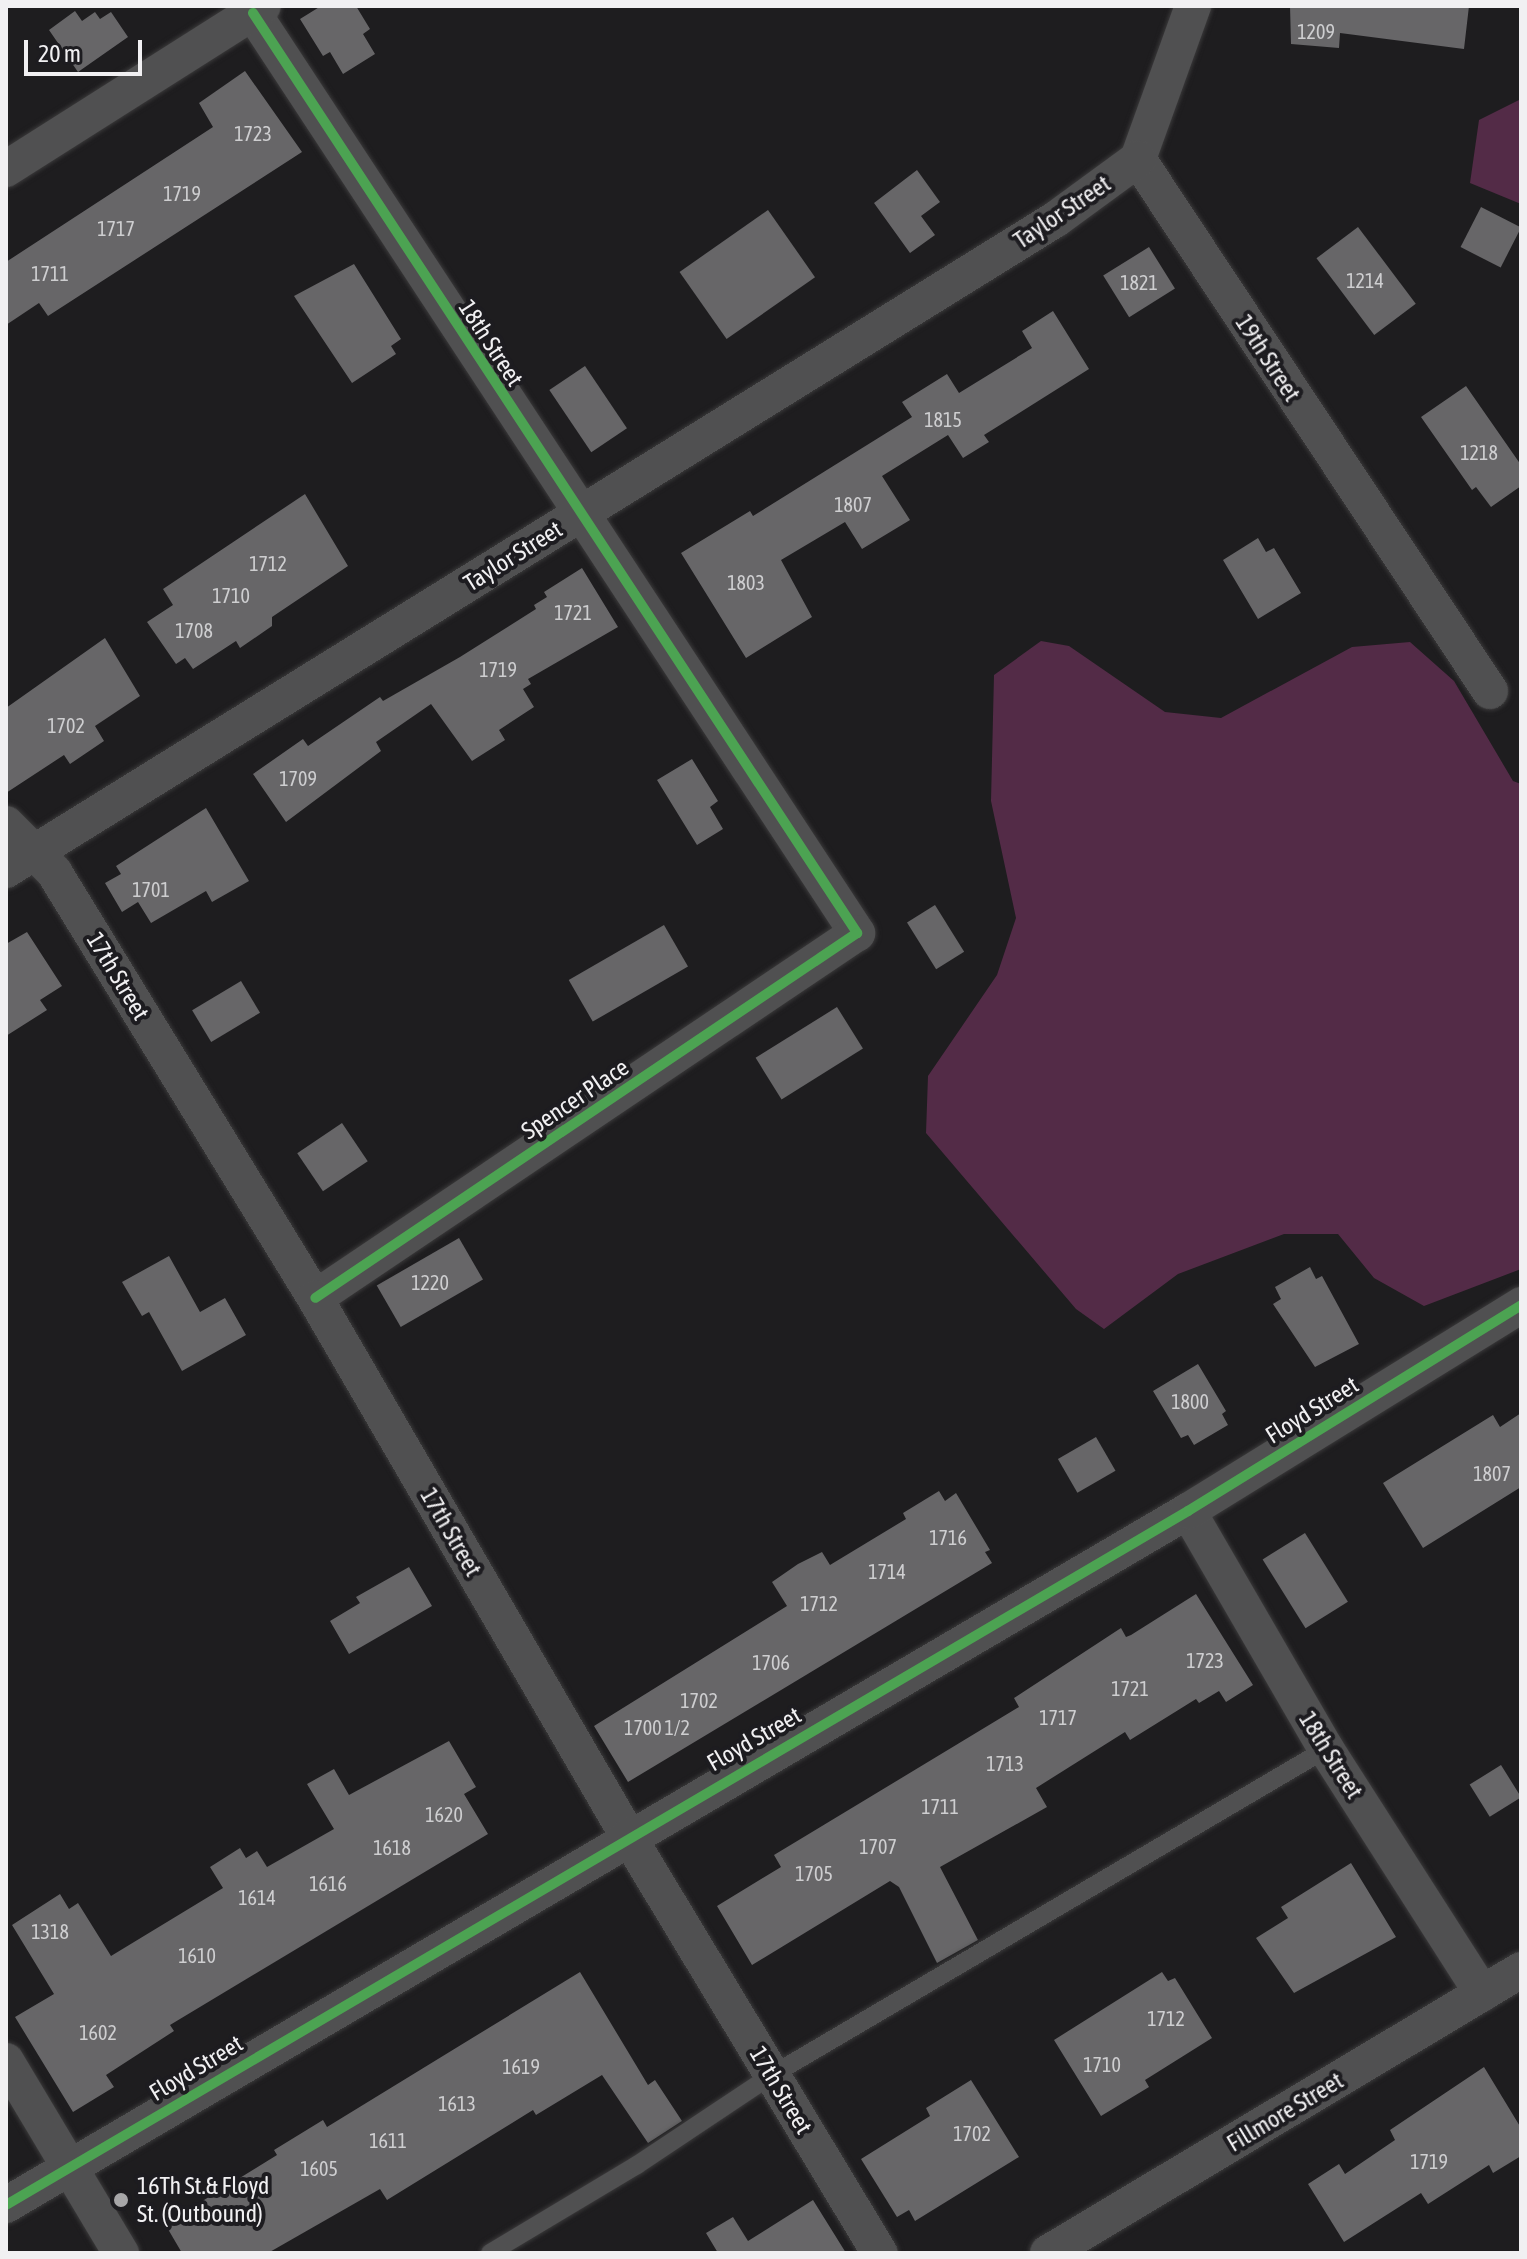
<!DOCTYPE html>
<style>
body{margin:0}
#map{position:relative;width:1527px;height:2259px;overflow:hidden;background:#1e1d1f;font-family:"Asap Condensed",sans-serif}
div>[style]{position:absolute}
.green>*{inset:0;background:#532b47}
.building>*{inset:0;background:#676668;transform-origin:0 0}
.roads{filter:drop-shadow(0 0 2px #3a393a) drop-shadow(0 0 2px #3a393a)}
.service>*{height:18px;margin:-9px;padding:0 9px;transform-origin:9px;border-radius:9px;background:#505051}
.minor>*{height:36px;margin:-18px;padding:0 18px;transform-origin:18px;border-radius:18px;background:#505051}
.cycleway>*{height:10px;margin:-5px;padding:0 5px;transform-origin:5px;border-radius:5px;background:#4ca352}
.dots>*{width:22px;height:22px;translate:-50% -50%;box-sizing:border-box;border:4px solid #1d1c20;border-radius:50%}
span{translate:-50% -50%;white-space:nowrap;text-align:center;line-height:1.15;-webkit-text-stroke:8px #1d1c20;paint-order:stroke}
.number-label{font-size:20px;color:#ceced0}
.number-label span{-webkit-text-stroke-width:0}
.street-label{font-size:24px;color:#f1f0f2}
.poi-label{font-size:24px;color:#f1f0f2}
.left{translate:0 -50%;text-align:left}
.frame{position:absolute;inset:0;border:8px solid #f1f0f2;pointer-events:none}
.scale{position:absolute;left:24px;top:40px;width:118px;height:36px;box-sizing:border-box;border:4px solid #f1f0f2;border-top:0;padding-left:10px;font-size:24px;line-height:28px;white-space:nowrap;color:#f1f0f2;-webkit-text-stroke:6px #1d1c20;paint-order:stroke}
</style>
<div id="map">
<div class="green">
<div style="clip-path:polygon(1521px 99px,1521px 204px,1470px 183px,1479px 120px)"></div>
<div style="clip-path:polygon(1041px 641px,1069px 646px,1165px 712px,1221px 718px,1352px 647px,1410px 642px,1454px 681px,1513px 781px,1521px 784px,1521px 1269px,1424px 1306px,1374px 1278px,1338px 1234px,1284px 1234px,1178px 1274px,1104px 1329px,1076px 1309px,926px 1133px,928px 1076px,997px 975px,1016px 918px,991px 801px,994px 675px)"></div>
</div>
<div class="building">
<div style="clip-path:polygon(321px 6px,356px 6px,370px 29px,363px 34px,375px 54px,343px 74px,330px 52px,323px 56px,300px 19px)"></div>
<div style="clip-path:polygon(1290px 6px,1469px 6px,1464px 49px,1340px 33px,1339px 48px,1291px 44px)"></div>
<div style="clip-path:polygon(75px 11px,82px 21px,95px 12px,100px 19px,111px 12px,128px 37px,78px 72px,49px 30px)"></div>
<div style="clip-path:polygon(245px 71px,302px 152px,48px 316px,39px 303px,6px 325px,6px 262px,213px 127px,199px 103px)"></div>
<div style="clip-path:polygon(917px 170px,940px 202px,921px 216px,935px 235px,910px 253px,874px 203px)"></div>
<div style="left:1481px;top:207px;width:45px;height:45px;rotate:27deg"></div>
<div style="left:768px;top:210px;width:82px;height:108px;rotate:55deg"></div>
<div style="left:1358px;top:227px;width:96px;height:52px;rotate:53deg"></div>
<div style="left:1149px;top:247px;width:49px;height:54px;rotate:58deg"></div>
<div style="clip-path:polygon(354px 264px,401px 339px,391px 346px,396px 354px,352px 383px,294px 296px)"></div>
<div style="clip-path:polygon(1053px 311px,1089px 369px,984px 435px,989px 442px,963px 458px,948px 435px,882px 476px,910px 520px,862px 549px,845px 522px,781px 560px,812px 617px,746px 658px,681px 553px,750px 511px,753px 516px,912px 417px,902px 402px,947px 374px,959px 393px,1032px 348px,1022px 331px)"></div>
<div style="left:585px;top:366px;width:75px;height:43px;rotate:56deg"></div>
<div style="clip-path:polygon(1466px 386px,1521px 465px,1521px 486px,1491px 507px,1476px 487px,1472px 490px,1421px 417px)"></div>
<div style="clip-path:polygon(305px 494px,348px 566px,272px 617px,272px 626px,240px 648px,236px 641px,193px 669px,185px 658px,176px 664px,147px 622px,173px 605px,163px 589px)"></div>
<div style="clip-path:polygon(1258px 538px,1266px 552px,1274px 548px,1301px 593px,1258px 619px,1223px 560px)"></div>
<div style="clip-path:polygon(582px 568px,618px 627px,528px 679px,531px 684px,523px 689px,534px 707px,499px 730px,505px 740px,472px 761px,431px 704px,376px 742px,381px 751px,286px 822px,253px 774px,303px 739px,308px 746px,380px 697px,383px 701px,460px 657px,536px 609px,534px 605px,547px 597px,544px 592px)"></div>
<div style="clip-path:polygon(105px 638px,140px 696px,95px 726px,104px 741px,70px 764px,64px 755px,6px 793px,6px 708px)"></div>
<div style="clip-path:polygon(692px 759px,718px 801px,710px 807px,723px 829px,697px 845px,657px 780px)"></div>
<div style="clip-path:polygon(206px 808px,249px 881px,212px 902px,206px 891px,151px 923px,138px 902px,122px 912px,105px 883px,121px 874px,116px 866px)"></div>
<div style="left:935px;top:905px;width:55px;height:33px;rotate:58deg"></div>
<div style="left:664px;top:925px;width:48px;height:110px;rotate:60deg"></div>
<div style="clip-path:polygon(27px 932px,62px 986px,40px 1000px,47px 1010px,6px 1036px,6px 944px)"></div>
<div style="left:241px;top:981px;width:37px;height:57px;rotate:59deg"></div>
<div style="left:837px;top:1007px;width:49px;height:96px;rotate:58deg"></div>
<div style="left:342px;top:1123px;width:46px;height:54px;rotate:56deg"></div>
<div style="left:459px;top:1238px;width:48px;height:95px;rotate:60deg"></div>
<div style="clip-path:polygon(169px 1256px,200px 1312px,225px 1298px,246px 1335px,182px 1371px,149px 1312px,142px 1316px,122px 1282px)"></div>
<div style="clip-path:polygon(1310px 1267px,1316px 1279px,1322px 1276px,1359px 1344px,1315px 1367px,1273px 1304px,1281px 1299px,1275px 1287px)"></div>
<div style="clip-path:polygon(1198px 1364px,1226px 1411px,1222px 1414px,1228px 1425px,1194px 1445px,1188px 1435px,1181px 1438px,1153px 1391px)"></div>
<div style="clip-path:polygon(1521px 1413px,1521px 1487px,1423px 1548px,1383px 1483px,1493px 1415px,1500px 1427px)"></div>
<div style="left:1096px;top:1437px;width:39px;height:44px;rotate:60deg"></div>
<div style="clip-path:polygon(939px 1491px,945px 1501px,956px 1493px,990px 1550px,985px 1552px,992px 1563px,628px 1782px,594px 1726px,787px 1606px,772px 1582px,798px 1564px,822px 1552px,830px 1565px,906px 1519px,903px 1513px)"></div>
<div style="left:1305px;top:1533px;width:81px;height:50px;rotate:58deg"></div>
<div style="clip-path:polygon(409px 1567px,432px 1606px,349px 1654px,330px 1621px,360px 1603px,356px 1597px)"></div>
<div style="clip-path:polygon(1196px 1594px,1253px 1685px,1226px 1702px,1219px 1691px,1199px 1703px,1196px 1699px,1130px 1740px,1125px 1732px,1036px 1788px,1047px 1807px,940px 1867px,978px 1940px,937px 1963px,899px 1887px,890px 1881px,752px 1965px,717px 1906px,781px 1867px,774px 1855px,1019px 1707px,1014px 1698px,1121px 1628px,1126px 1637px,1131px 1635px)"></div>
<div style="clip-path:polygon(449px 1741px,476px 1787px,464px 1794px,488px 1834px,170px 2025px,174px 2031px,106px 2075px,114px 2087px,73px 2112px,15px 2017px,54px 1994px,12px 1925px,60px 1894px,69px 1909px,78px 1903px,111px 1956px,223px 1888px,210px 1867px,240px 1848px,246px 1858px,257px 1851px,267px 1867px,334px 1829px,307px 1784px,334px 1769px,349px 1795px)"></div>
<div style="left:1501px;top:1765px;width:38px;height:37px;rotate:58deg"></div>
<div style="clip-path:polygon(1351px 1863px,1396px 1937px,1294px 1993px,1256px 1938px,1288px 1918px,1281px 1907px)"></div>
<div style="clip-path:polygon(580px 1972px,648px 2085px,655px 2080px,682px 2121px,648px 2143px,602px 2075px,536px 2115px,533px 2110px,387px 2200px,380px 2189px,268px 2253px,182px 2253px,165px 2224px,277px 2155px,274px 2150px,323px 2120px,327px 2127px)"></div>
<div style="clip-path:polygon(1162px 1972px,1168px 1981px,1175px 1978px,1212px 2038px,1145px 2080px,1149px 2087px,1101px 2116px,1054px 2040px)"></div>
<div style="clip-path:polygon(1484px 2067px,1521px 2128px,1521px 2156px,1493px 2173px,1489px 2165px,1428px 2204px,1421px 2193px,1344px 2242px,1308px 2184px,1339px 2164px,1345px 2174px,1395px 2140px,1390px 2130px)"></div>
<div style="clip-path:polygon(971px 2080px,1019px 2157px,915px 2221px,909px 2210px,897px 2217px,861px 2159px,930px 2116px,926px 2108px)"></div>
<div style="clip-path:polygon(813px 2200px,846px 2253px,718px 2253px,706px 2233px,733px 2217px,748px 2241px)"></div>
</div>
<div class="roads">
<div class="service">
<div style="left:490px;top:2253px;width:171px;rotate:-30.9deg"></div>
<div style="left:637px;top:2165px;width:162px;rotate:-33.7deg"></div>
<div style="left:772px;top:2075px;width:643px;rotate:-30.47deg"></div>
</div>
<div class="minor">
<div style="left:1193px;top:6px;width:163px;rotate:109.8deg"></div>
<div style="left:1138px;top:159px;width:638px;rotate:56.51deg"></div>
<div style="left:253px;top:13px;width:1101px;rotate:56.71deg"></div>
<div style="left:857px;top:933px;width:653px;rotate:146.04deg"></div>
<div style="left:6px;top:169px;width:304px;rotate:-32.4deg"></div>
<div style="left:6px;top:824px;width:68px;rotate:45deg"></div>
<div style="left:54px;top:872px;width:500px;rotate:58.5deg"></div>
<div style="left:315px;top:1298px;width:622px;rotate:59.81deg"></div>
<div style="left:628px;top:1836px;width:487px;rotate:58.9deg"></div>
<div style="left:6px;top:870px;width:1235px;rotate:-31.8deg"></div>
<div style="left:1056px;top:219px;width:102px;rotate:-36.2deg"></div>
<div style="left:1188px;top:1511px;width:275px;rotate:59.9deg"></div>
<div style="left:1326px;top:1749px;width:290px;rotate:57.4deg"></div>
<div style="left:6px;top:2061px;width:224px;rotate:59.1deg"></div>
<div style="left:6px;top:2205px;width:1371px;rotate:-30.42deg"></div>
<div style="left:1188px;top:1511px;width:392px;rotate:-31.7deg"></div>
<div style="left:1048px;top:2253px;width:551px;rotate:-30.89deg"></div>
</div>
</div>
<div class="cycleway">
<div style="left:253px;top:13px;width:1101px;rotate:56.71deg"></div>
<div style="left:857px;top:933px;width:653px;rotate:146.04deg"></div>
<div style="left:6px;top:2205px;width:1371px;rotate:-30.42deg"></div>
<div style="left:1188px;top:1511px;width:392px;rotate:-31.7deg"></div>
</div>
<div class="dots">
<div style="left:121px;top:2200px;background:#a7a6a8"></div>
</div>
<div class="number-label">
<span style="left:1316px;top:31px">1209</span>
<span style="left:253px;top:133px">1723</span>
<span style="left:182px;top:193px">1719</span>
<span style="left:116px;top:228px">1717</span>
<span style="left:50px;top:273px">1711</span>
<span style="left:1365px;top:280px">1214</span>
<span style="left:1139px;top:282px">1821</span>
<span style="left:943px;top:419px">1815</span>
<span style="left:1479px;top:452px">1218</span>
<span style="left:853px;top:504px">1807</span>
<span style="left:268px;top:563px">1712</span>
<span style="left:746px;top:582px">1803</span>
<span style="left:231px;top:595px">1710</span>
<span style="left:573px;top:612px">1721</span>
<span style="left:194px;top:630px">1708</span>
<span style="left:498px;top:669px">1719</span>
<span style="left:66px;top:725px">1702</span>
<span style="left:298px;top:778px">1709</span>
<span style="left:151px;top:889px">1701</span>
<span style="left:430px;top:1282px">1220</span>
<span style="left:1190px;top:1401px">1800</span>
<span style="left:1492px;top:1473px">1807</span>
<span style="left:948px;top:1537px">1716</span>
<span style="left:887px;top:1571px">1714</span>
<span style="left:819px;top:1603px">1712</span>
<span style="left:1205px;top:1660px">1723</span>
<span style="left:771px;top:1662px">1706</span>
<span style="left:1130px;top:1688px">1721</span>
<span style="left:699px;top:1700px">1702</span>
<span style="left:1058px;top:1717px">1717</span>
<span style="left:657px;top:1727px">1700 1/2</span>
<span style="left:1005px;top:1763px">1713</span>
<span style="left:940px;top:1806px">1711</span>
<span style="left:444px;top:1814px">1620</span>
<span style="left:878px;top:1846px">1707</span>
<span style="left:392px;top:1847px">1618</span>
<span style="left:814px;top:1873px">1705</span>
<span style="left:328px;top:1883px">1616</span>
<span style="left:257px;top:1897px">1614</span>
<span style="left:50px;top:1931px">1318</span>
<span style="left:197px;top:1955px">1610</span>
<span style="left:1166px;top:2018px">1712</span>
<span style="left:98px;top:2032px">1602</span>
<span style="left:1102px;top:2064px">1710</span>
<span style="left:521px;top:2066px">1619</span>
<span style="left:457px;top:2103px">1613</span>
<span style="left:972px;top:2133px">1702</span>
<span style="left:388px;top:2140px">1611</span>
<span style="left:1429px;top:2161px">1719</span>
<span style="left:319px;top:2168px">1605</span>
</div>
<div class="street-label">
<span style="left:1062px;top:212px;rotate:-34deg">Taylor Street</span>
<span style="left:491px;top:343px;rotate:57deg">18th Street</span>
<span style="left:1268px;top:358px;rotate:57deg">19th Street</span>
<span style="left:513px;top:556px;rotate:-32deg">Taylor Street</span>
<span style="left:118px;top:976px;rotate:59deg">17th Street</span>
<span style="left:575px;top:1099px;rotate:-34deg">Spencer Place</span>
<span style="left:1312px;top:1410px;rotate:-32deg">Floyd Street</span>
<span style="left:451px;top:1532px;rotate:60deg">17th Street</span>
<span style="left:754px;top:1739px;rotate:-30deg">Floyd Street</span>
<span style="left:1331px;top:1755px;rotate:58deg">18th Street</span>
<span style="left:196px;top:2068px;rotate:-31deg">Floyd Street</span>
<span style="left:781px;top:2090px;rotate:59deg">17th Street</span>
<span style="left:1285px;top:2112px;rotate:-31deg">Fillmore Street</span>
</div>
<div class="poi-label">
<span class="left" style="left:137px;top:2200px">16Th St.&amp; Floyd<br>St. (Outbound)</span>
</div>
<div class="frame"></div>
<div class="scale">20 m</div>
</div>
